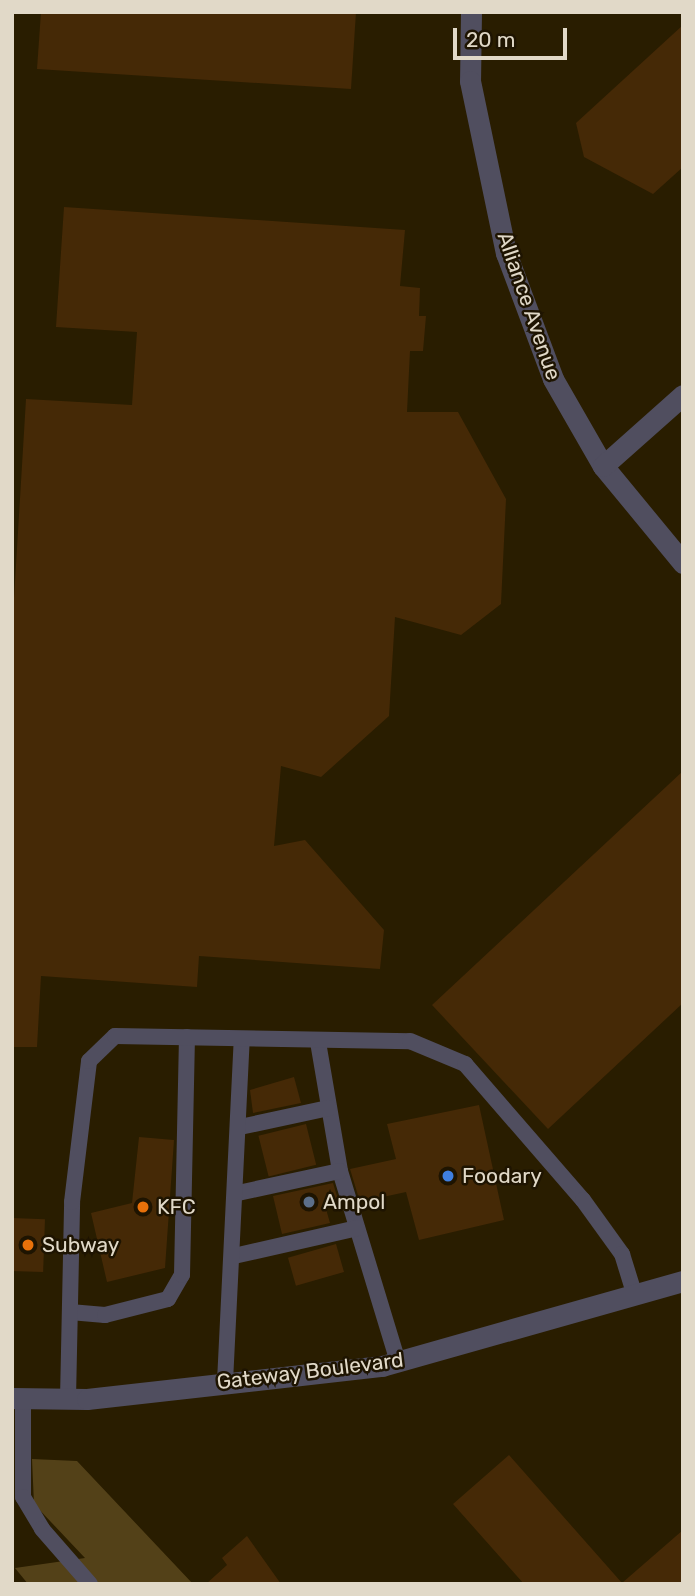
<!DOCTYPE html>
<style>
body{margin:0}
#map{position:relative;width:695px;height:1596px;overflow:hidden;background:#291d00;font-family:Rubik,sans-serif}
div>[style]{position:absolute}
.forest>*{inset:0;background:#534118}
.building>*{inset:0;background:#452906;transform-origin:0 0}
.lane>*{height:16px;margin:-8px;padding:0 8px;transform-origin:8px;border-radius:8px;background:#504e5f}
.street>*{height:21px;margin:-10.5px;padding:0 10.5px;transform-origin:10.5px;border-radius:10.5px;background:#504e5f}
.dots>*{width:19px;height:19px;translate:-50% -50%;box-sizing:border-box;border:4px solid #1e1401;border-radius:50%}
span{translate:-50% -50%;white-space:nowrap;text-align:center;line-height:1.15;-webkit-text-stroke:5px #1e1401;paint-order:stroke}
.street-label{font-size:21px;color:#e1d9c8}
.poi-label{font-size:21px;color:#e1d9c8}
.left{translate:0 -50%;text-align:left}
.frame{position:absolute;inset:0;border:14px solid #e1d9c8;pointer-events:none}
.scale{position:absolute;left:453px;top:28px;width:114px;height:32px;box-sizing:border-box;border:4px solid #e1d9c8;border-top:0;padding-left:9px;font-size:21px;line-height:24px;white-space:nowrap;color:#e1d9c8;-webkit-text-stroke:5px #1e1401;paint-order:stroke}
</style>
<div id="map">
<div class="forest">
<div style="clip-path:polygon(32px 1459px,77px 1461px,193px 1584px,28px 1584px,15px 1568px,85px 1558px,34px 1504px)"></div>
</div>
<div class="building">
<div style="clip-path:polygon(41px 12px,356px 12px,351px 89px,37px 69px)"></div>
<div style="clip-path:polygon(683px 25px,683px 167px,653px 194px,584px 157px,576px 123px)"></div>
<div style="clip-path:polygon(64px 207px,405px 230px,400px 286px,420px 288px,419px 316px,426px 316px,423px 351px,410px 351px,407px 412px,458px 412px,506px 499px,501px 604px,461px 635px,395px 617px,389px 716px,321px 777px,281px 766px,274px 846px,305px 840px,384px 930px,380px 969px,199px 956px,197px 987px,41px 976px,37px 1047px,12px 1047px,12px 631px,26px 399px,132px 405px,137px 332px,56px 327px)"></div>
<div style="clip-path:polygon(683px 771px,683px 1003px,548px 1129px,432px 1005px)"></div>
<div style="clip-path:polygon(294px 1077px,301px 1103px,253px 1113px,250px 1090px)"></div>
<div style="clip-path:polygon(479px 1105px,504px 1220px,419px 1240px,406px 1192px,360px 1202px,350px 1169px,396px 1159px,387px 1124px)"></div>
<div style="left:306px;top:1124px;width:42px;height:49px;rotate:76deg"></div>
<div style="clip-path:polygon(139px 1137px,174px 1140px,165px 1268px,107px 1282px,91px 1213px,132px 1203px)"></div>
<div style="clip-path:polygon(333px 1183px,340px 1206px,326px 1209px,330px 1223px,282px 1234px,273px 1196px)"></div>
<div style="left:12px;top:1218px;width:33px;height:53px;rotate:2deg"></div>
<div style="left:336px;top:1244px;width:29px;height:50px;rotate:74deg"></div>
<div style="clip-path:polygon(509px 1455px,622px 1583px,683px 1530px,683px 1584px,524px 1584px,453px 1504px)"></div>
<div style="clip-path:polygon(247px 1536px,281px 1584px,206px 1584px,227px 1565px,222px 1558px)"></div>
</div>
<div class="lane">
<div style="left:318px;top:1042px;width:131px;rotate:80.3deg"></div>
<div style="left:340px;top:1171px;width:200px;rotate:73.1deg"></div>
<div style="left:240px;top:1127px;width:91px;rotate:-12.1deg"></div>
<div style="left:238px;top:1193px;width:104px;rotate:-12.2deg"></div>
<div style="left:234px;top:1256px;width:126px;rotate:-12.8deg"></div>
<div style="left:70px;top:1312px;width:35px;rotate:5deg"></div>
<div style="left:105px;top:1315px;width:65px;rotate:-14.3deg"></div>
<div style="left:168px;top:1299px;width:28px;rotate:-60deg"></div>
<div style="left:182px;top:1275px;width:238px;rotate:-88.8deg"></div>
<div style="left:225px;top:1382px;width:343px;rotate:-87.2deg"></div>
<div style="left:23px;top:1398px;width:99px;rotate:90deg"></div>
<div style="left:23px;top:1497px;width:37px;rotate:59deg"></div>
<div style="left:42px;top:1529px;width:73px;rotate:48.9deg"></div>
<div style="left:68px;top:1399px;width:197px;rotate:-88.8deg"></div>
<div style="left:72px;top:1202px;width:142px;rotate:-83.1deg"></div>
<div style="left:89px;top:1061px;width:36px;rotate:-44deg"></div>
<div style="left:115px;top:1036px;width:295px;rotate:1deg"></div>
<div style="left:410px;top:1041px;width:60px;rotate:22.7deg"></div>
<div style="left:465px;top:1064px;width:180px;rotate:49.1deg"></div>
<div style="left:583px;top:1200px;width:67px;rotate:54.2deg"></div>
<div style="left:622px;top:1254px;width:44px;rotate:72.8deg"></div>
</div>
<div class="street">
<div style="left:471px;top:12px;width:69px;rotate:90.8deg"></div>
<div style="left:470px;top:81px;width:176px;rotate:78.2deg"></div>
<div style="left:506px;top:253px;width:134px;rotate:69.5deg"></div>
<div style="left:553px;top:379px;width:100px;rotate:60.1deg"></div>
<div style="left:603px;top:466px;width:126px;rotate:50.5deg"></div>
<div style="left:603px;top:466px;width:107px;rotate:-41.6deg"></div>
<div style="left:12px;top:1398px;width:75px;rotate:0.8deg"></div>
<div style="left:87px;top:1399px;width:297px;rotate:-6.4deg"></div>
<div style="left:382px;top:1366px;width:313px;rotate:-15.8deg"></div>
</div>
<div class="dots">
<div style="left:448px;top:1176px;background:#3f7fe0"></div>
<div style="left:309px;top:1202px;background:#5c6f8a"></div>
<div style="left:143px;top:1207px;background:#e8710a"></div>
<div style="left:28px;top:1245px;background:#e8710a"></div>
</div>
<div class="street-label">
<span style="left:529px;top:306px;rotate:71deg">Alliance Avenue</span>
<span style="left:310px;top:1371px;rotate:-7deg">Gateway Boulevard</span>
</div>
<div class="poi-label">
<span class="left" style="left:462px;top:1176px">Foodary</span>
<span class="left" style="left:323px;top:1202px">Ampol</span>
<span class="left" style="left:157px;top:1207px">KFC</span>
<span class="left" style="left:42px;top:1245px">Subway</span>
</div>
<div class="frame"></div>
<div class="scale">20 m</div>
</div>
